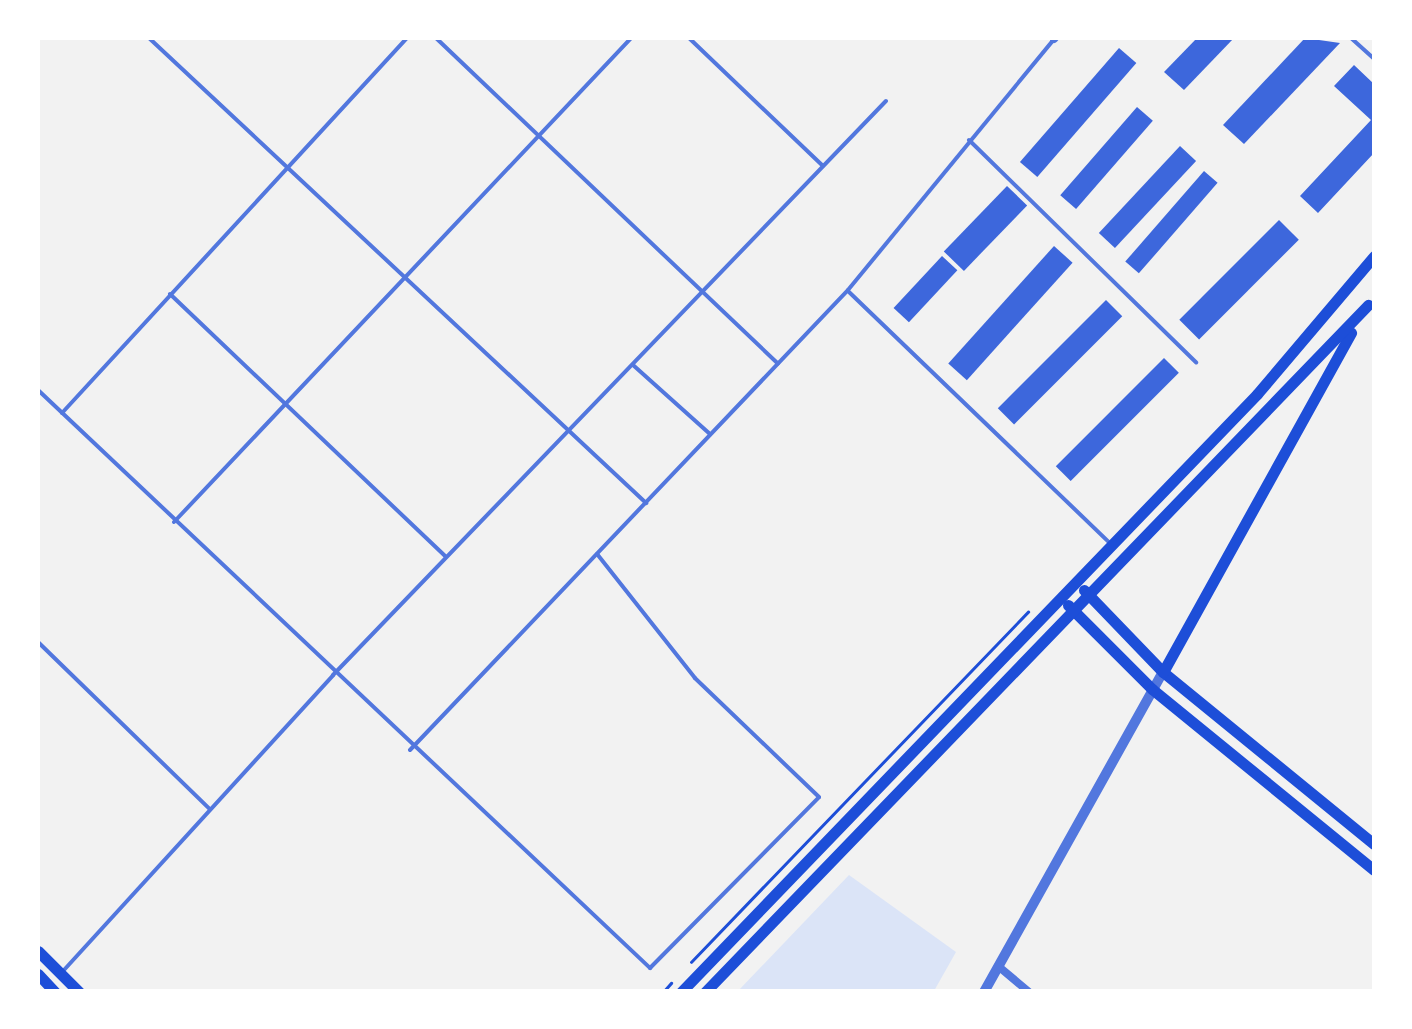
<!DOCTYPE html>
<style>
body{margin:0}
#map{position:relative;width:1412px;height:1029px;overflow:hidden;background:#f2f2f2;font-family:Manrope,sans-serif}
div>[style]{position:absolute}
.green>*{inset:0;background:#dbe4f7}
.building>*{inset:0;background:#3d67dc;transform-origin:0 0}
.path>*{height:2.5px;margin:-1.25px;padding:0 1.25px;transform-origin:1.25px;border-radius:1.25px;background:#1d4ed8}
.service>*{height:4px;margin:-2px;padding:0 2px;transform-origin:2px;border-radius:2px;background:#5277de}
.minor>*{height:8px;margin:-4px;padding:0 4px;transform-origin:4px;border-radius:4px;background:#5277de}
.tertiary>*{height:10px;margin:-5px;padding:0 5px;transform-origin:5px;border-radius:5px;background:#5277de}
.secondary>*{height:11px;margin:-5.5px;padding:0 5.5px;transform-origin:5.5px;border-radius:5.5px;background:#1d4ed8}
span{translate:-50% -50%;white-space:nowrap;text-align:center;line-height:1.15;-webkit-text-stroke:9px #fff;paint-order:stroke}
.frame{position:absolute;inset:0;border:40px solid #fff;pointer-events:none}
</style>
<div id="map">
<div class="green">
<div style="clip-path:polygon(849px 875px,956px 952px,934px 991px,738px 991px)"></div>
</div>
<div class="building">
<div style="clip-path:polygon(1197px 38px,1234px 38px,1184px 90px,1164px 72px)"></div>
<div style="clip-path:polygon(1305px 38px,1340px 43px,1244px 144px,1223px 125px)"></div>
<div style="left:1119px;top:48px;width:23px;height:151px;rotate:41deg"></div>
<div style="clip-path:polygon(1354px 65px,1374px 84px,1374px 153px,1318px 213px,1300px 196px,1371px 120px,1334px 86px)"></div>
<div style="left:1137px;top:107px;width:21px;height:117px;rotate:41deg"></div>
<div style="left:1180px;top:146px;width:22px;height:119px;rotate:43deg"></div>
<div style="left:1204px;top:171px;width:18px;height:120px;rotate:41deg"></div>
<div style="left:1007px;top:186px;width:28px;height:91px;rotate:44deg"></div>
<div style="left:1279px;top:220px;width:28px;height:141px;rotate:45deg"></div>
<div style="left:1054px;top:246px;width:25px;height:158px;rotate:42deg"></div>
<div style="left:942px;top:256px;width:21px;height:71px;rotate:43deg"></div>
<div style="left:1106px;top:300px;width:23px;height:153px;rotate:45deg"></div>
<div style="left:1164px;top:358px;width:21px;height:153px;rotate:45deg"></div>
</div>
<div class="path">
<div style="left:691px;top:962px;width:486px;rotate:-46.1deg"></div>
<div style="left:663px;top:992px;width:12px;rotate:-48deg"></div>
</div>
<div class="service">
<div style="left:149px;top:38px;width:681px;rotate:43.09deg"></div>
<div style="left:436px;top:38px;width:472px;rotate:43.6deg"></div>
<div style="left:689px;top:38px;width:185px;rotate:43.7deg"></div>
<div style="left:1351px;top:38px;width:31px;rotate:42deg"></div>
<div style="left:969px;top:140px;width:318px;rotate:44.4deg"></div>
<div style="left:849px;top:292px;width:361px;rotate:43.9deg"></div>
<div style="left:170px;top:294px;width:381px;rotate:43.6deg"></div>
<div style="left:633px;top:365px;width:103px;rotate:41.9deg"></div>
<div style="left:38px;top:390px;width:842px;rotate:43.36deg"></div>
<div style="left:650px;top:968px;width:240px;rotate:-45.3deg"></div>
<div style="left:819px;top:797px;width:172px;rotate:-136.2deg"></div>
<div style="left:695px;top:678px;width:158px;rotate:-128.3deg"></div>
<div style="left:62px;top:413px;width:510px;rotate:-47.39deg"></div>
<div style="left:174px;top:522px;width:666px;rotate:-46.64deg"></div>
<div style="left:38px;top:642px;width:240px;rotate:44.2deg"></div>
<div style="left:410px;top:750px;width:635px;rotate:-46.4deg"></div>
<div style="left:848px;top:290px;width:325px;rotate:-50.6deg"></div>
<div style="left:64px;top:970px;width:399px;rotate:-47.6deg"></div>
<div style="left:333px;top:675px;width:797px;rotate:-46.07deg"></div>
</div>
<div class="minor">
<div style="left:1054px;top:39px;width:1px;rotate:-45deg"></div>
<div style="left:998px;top:966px;width:40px;rotate:40deg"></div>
</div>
<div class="tertiary">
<div style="left:984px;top:992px;width:367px;rotate:-60.8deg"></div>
</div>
<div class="secondary">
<div style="left:1084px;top:590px;width:114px;rotate:46.1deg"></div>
<div style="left:1163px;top:672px;width:272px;rotate:39.2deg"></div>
<div style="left:1068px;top:605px;width:119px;rotate:45deg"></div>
<div style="left:1152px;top:689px;width:286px;rotate:39.2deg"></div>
<div style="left:1163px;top:672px;width:388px;rotate:-61deg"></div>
<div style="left:38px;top:951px;width:58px;rotate:45deg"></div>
<div style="left:38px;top:974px;width:25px;rotate:47deg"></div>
<div style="left:681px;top:992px;width:830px;rotate:-46.07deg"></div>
<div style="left:1257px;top:394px;width:181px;rotate:-49.7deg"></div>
<div style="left:705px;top:992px;width:955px;rotate:-46.02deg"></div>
</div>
<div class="frame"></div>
</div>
